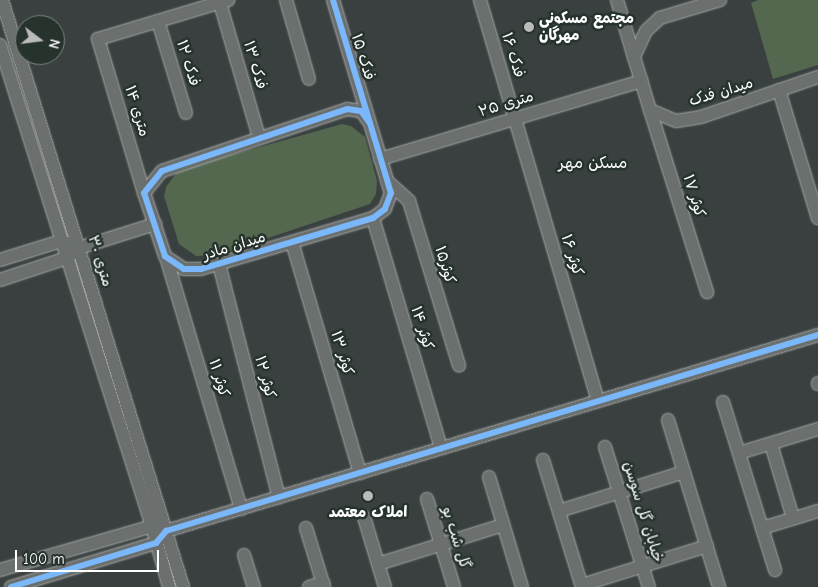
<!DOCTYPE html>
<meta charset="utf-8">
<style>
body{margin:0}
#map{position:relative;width:818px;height:587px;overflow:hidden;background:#3a4040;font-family:"Comic Neue","Playpen Sans Arabic",sans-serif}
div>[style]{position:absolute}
.green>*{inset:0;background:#54674f}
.roads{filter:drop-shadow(0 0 1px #a6a9a9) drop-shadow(0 0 1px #a6a9a9)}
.minor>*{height:12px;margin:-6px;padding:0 6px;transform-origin:6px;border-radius:6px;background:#6b706e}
.cycleway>*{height:6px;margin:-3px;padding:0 3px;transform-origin:3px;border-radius:3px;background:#7ab7fb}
.dots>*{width:14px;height:14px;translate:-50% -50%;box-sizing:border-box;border:2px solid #26332d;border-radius:50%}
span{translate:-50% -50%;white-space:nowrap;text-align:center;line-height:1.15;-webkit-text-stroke:5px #26332d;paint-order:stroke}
.poi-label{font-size:15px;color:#fff;font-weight:700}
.left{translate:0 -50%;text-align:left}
.street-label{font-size:15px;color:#fff}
.neighbourhood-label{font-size:16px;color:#fff}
.north{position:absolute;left:15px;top:15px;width:50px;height:50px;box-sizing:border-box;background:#26332d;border:1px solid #7d8581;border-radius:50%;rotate:105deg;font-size:14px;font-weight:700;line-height:20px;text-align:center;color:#fff}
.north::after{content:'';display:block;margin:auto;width:18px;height:22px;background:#babcbc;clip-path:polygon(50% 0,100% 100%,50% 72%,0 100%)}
.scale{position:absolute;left:15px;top:550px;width:144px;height:22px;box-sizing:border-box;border:2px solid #fff;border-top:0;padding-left:6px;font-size:15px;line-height:18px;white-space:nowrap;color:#fff;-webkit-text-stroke:4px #26332d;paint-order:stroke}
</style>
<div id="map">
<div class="green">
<div style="clip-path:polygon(758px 0,818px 0,818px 65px,773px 79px,751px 3px)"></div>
<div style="clip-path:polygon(342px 124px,351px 126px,365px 137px,377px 181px,376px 194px,370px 204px,217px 255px,196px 256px,179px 244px,164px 196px,166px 187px,177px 172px,185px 168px)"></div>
</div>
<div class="roads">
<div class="minor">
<div style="left:2px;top:0;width:614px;rotate:72.86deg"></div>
<div style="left:286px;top:0;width:82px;rotate:73.8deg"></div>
<div style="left:333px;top:0;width:202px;rotate:73.3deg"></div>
<div style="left:391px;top:193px;width:17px;rotate:111deg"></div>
<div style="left:385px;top:209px;width:15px;rotate:143deg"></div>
<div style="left:373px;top:218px;width:179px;rotate:163.5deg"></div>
<div style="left:201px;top:269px;width:17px;rotate:180deg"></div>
<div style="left:184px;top:269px;width:23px;rotate:-146deg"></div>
<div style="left:165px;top:256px;width:66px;rotate:-108.4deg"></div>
<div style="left:144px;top:193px;width:28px;rotate:-51deg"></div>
<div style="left:162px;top:171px;width:195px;rotate:-18.5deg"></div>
<div style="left:347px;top:109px;width:14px;rotate:8deg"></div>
<div style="left:361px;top:111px;width:14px;rotate:54deg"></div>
<div style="left:480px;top:0;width:418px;rotate:73.6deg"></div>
<div style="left:617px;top:0;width:59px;rotate:73.4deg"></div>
<div style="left:720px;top:0;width:63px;rotate:163.3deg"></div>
<div style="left:660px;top:18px;width:19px;rotate:137deg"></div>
<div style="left:646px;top:31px;width:29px;rotate:115deg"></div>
<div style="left:634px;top:57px;width:55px;rotate:73.2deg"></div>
<div style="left:650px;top:110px;width:28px;rotate:23deg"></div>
<div style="left:676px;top:121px;width:25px;rotate:-9deg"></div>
<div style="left:701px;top:117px;width:124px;rotate:-18.9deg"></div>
<div style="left:220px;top:3px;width:140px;rotate:73.8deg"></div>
<div style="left:158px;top:21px;width:96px;rotate:73.1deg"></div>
<div style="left:0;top:45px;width:504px;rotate:72.46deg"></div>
<div style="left:152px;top:526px;width:63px;rotate:74.4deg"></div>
<div style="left:779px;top:90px;width:134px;rotate:73.1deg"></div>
<div style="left:650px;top:110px;width:191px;rotate:72.6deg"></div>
<div style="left:380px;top:159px;width:273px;rotate:-16.6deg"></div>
<div style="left:387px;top:181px;width:30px;rotate:42deg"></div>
<div style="left:409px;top:201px;width:172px;rotate:73.1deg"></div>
<div style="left:144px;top:193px;width:161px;rotate:-106.6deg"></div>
<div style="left:98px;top:39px;width:136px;rotate:-16.7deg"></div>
<div style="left:373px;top:218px;width:240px;rotate:73.5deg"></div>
<div style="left:292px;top:242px;width:241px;rotate:73.6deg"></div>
<div style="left:166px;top:257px;width:263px;rotate:73.4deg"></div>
<div style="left:0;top:260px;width:64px;rotate:-17.3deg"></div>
<div style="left:61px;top:241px;width:7px;rotate:16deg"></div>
<div style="left:219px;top:264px;width:241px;rotate:75.6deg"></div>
<div style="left:0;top:280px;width:71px;rotate:-18.2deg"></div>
<div style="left:67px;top:258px;width:16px;rotate:-40deg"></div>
<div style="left:79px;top:248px;width:80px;rotate:-17.5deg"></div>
<div style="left:818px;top:383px;width:1px;rotate:90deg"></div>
<div style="left:723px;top:402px;width:176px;rotate:72.8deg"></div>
<div style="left:668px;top:420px;width:175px;rotate:73deg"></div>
<div style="left:771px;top:444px;width:77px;rotate:73.4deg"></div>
<div style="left:605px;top:447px;width:147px;rotate:72.6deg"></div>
<div style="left:739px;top:453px;width:83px;rotate:-16.9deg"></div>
<div style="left:543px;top:460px;width:133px;rotate:72.9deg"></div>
<div style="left:489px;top:477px;width:115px;rotate:73.3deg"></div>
<div style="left:427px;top:499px;width:92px;rotate:72.9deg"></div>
<div style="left:559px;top:511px;width:131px;rotate:-17.3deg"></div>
<div style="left:364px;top:517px;width:73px;rotate:73.3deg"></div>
<div style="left:306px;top:528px;width:62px;rotate:73deg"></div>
<div style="left:762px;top:528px;width:59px;rotate:-16.9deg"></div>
<div style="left:244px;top:555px;width:34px;rotate:73deg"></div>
<div style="left:378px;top:564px;width:131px;rotate:-17.3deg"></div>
<div style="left:0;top:570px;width:158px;rotate:-16.1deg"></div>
<div style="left:152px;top:526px;width:8px;rotate:23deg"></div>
<div style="left:582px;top:585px;width:131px;rotate:-17.3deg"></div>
<div style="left:11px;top:587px;width:152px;rotate:-16.9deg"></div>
<div style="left:156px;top:543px;width:16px;rotate:-50deg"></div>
<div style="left:166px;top:531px;width:681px;rotate:-16.73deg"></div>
<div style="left:309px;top:587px;width:15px;rotate:-16deg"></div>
</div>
</div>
<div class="cycleway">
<div style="left:333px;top:0;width:202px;rotate:73.3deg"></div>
<div style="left:391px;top:193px;width:17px;rotate:111deg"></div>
<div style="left:385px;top:209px;width:15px;rotate:143deg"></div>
<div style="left:373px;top:218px;width:179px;rotate:163.5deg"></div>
<div style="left:201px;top:269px;width:17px;rotate:180deg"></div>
<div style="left:184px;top:269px;width:23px;rotate:-146deg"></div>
<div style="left:165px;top:256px;width:66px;rotate:-108.4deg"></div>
<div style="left:144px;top:193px;width:28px;rotate:-51deg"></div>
<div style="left:162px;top:171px;width:195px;rotate:-18.5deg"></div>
<div style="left:347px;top:109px;width:14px;rotate:8deg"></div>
<div style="left:361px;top:111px;width:14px;rotate:54deg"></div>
<div style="left:11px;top:587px;width:152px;rotate:-16.9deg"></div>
<div style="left:156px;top:543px;width:16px;rotate:-50deg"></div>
<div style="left:166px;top:531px;width:681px;rotate:-16.73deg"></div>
</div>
<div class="dots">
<div style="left:529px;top:27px;background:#babcbc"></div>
<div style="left:368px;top:496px;background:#babcbc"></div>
</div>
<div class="poi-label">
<span class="left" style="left:539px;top:27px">مجتمع مسکونی<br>مهرگان</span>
<span style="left:368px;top:513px">املاک معتمد</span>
</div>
<div class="street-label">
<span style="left:513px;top:55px;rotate:73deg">فدک ۱۶</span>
<span style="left:363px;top:57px;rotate:73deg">فدک ۱۵</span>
<span style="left:188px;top:63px;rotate:73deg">فدک ۱۲</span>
<span style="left:255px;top:65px;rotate:74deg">فدک ۱۳</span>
<span style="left:721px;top:92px;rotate:-17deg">میدان فدک</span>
<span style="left:506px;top:104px;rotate:-17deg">۲۵ متری</span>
<span style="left:137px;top:111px;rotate:73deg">۱۴ متری</span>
<span style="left:694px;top:196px;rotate:73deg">کوثر ۱۷</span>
<span style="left:234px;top:246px;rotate:-17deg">میدان مادر</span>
<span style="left:572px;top:255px;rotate:73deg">کوثر ۱۶</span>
<span style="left:100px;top:261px;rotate:73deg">۳۰ متری</span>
<span style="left:445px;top:265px;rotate:73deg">کوثر۱۵</span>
<span style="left:422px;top:328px;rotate:73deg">کوثر ۱۴</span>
<span style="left:342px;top:353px;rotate:73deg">کوثر ۱۳</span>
<span style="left:265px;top:377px;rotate:75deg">کوثر ۱۲</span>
<span style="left:219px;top:378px;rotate:73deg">کوثر ۱۱</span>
<span style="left:643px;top:512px;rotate:73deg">خیابان گل سوسن</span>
<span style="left:456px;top:538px;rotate:73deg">گل شب بو</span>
</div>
<div class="neighbourhood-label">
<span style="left:593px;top:163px">مسکن مهر</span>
</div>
<div class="north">N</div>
<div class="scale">100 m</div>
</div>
